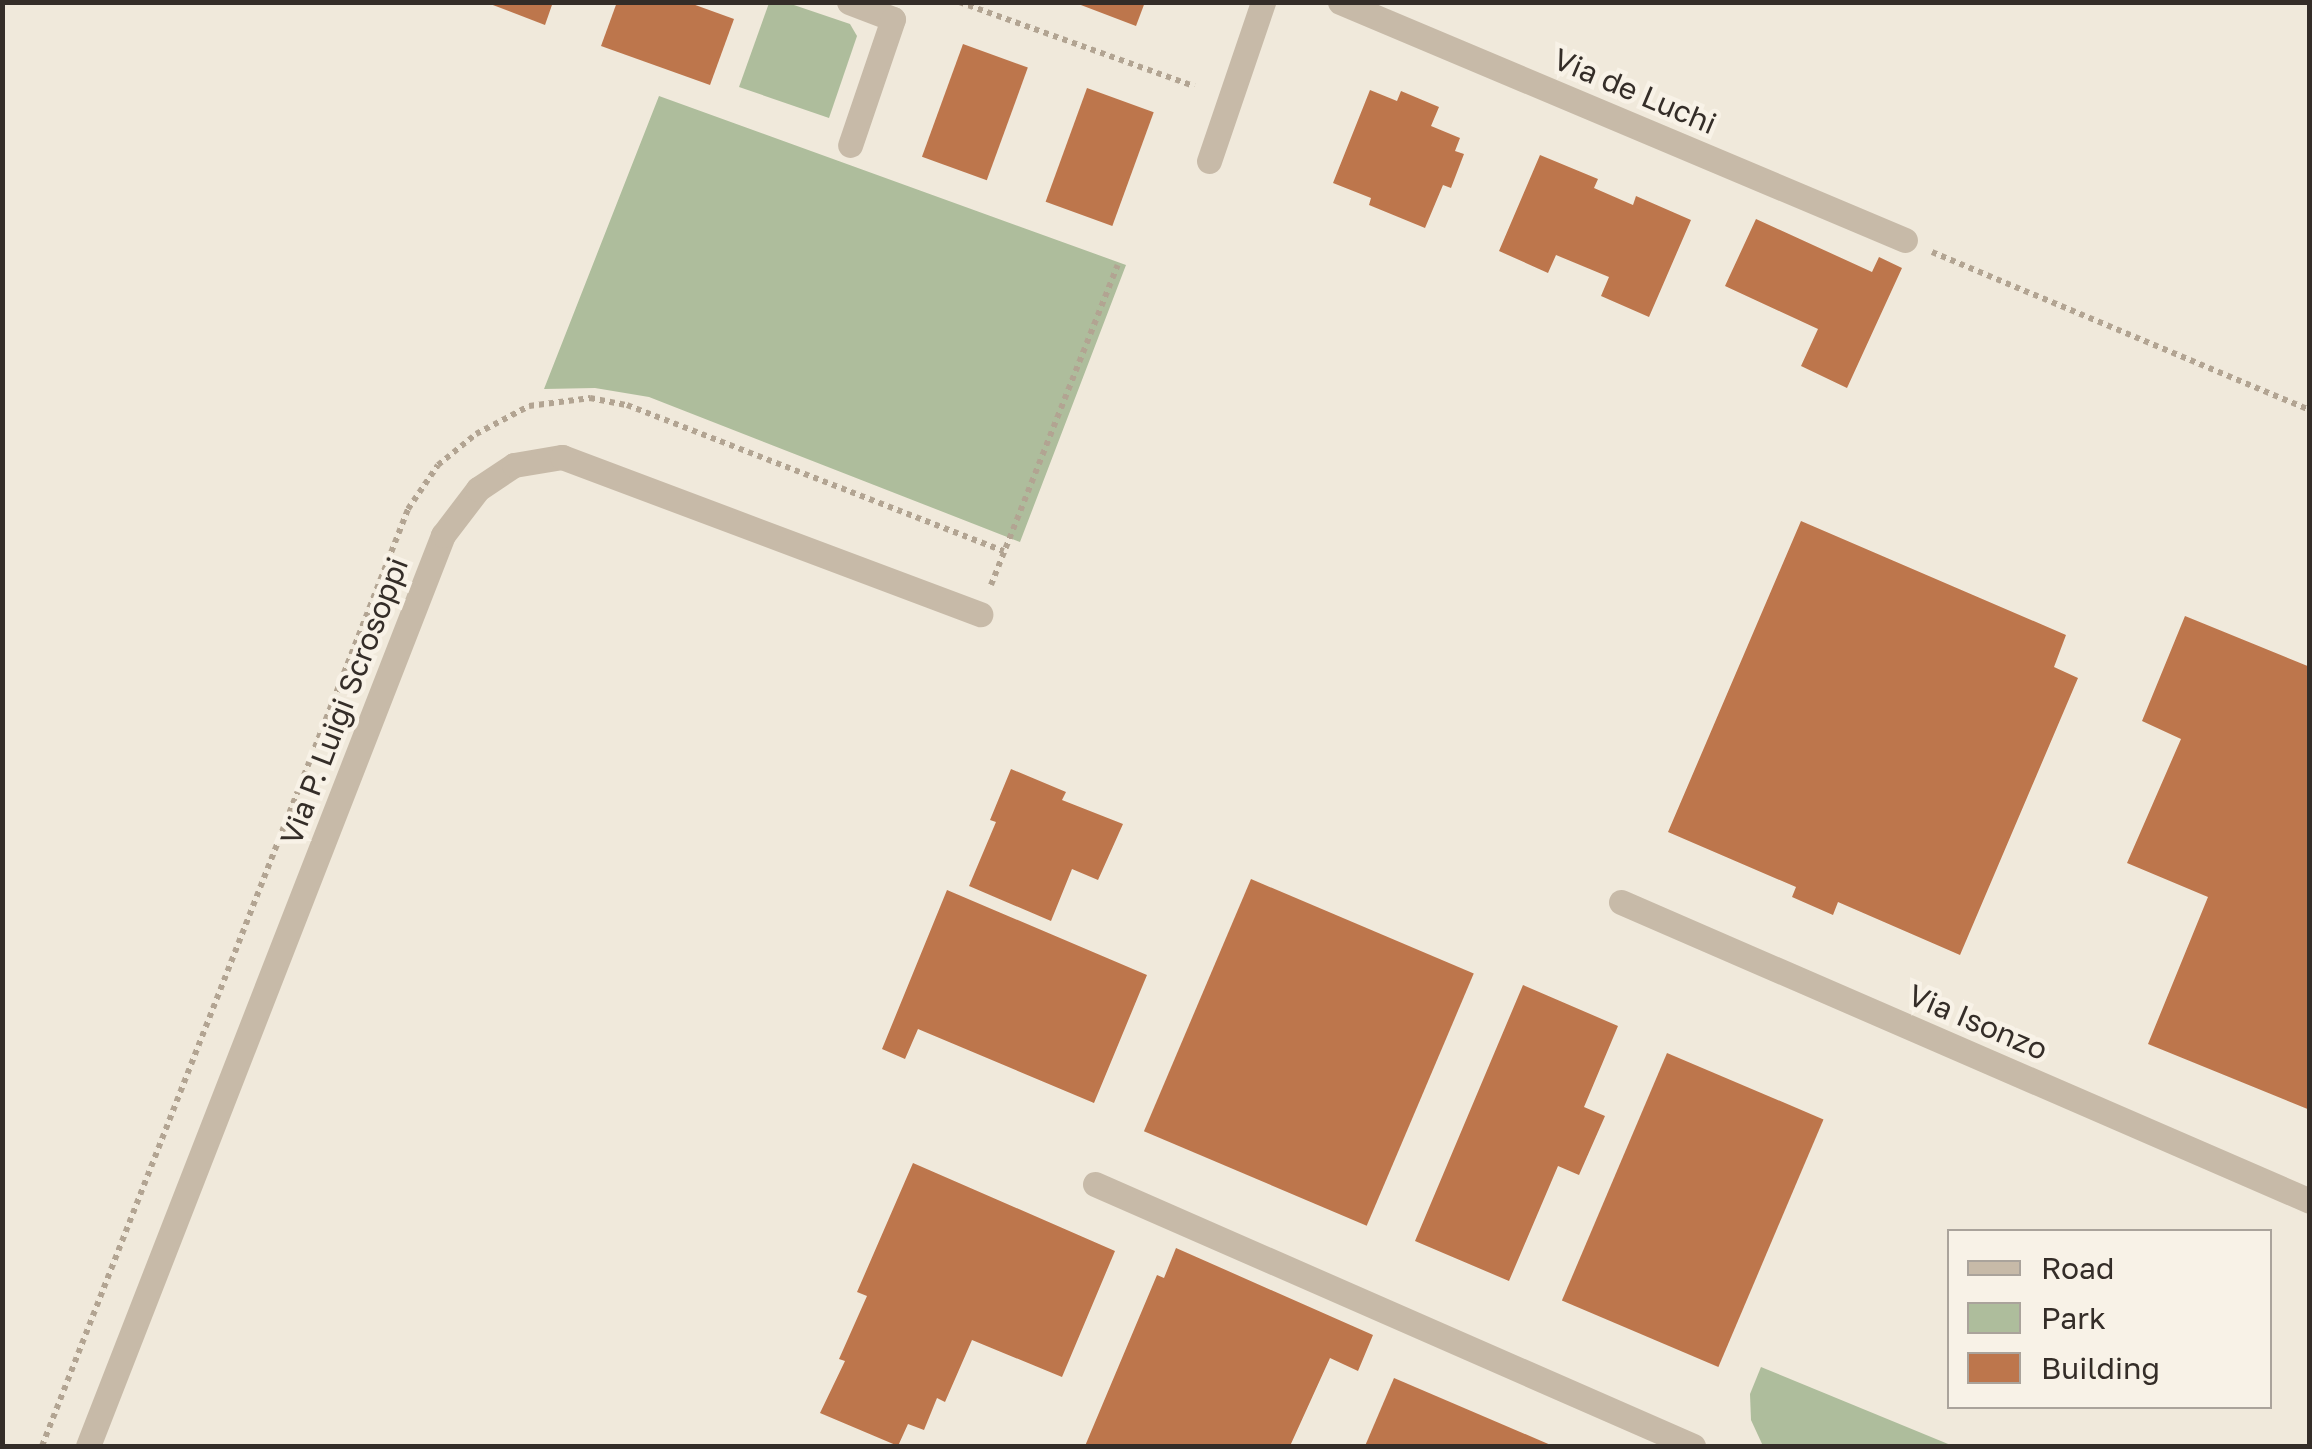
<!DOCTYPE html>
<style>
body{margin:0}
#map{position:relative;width:2312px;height:1449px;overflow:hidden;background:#f0e9db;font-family:"Golos Text",sans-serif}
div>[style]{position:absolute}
.green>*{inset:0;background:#aebd9c}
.building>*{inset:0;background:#bd764c;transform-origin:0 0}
.path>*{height:6px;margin-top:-3px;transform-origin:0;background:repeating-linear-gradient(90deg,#b2a492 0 5px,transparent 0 10px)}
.minor>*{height:25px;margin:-12.5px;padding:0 12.5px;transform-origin:12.5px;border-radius:12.5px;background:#c7baa8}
span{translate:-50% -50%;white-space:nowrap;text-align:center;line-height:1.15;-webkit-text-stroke:9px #f8f2e7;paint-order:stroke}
.street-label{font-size:30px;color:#342d28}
.frame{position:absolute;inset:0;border:5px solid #342d28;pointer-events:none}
.legend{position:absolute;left:1947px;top:1229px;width:325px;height:180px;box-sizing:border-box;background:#f8f2e7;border:2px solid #aaa39b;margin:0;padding:12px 18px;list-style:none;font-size:30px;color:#342d28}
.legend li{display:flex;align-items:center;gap:20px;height:50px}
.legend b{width:50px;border:2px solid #aaa39b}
</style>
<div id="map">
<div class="green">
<div style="clip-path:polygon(769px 3px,788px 3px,850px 24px,857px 36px,829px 118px,739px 87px)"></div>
<div style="clip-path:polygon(659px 96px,1126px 265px,1020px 542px,649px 397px,595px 388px,544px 389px)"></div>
<div style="clip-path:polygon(1761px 1367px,1953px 1446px,1763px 1446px,1751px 1420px,1750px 1394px)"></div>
</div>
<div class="building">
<div style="clip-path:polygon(485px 2px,553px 2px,545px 25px)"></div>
<div style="clip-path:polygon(617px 2px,687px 2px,734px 19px,710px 85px,601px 46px)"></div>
<div style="clip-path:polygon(1073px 2px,1145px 2px,1136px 26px)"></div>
<div style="left:963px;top:44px;width:69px;height:120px;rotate:20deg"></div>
<div style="left:1087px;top:88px;width:71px;height:121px;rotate:20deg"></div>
<div style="clip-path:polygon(1370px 90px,1397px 101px,1401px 91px,1439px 107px,1431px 126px,1460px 138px,1455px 151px,1464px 154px,1451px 188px,1443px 185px,1425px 228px,1369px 205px,1371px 198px,1333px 183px)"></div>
<div style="clip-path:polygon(1540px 155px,1598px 179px,1594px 188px,1633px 205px,1636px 196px,1691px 220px,1649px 317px,1601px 296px,1609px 277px,1556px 255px,1548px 273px,1499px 251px)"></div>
<div style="clip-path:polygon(1756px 219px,1872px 272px,1879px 257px,1902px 268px,1847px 388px,1801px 366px,1818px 329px,1725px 286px)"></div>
<div style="clip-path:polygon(1801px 521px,2066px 635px,2054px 667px,2078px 678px,1960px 955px,1838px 902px,1833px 915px,1792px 897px,1796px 887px,1668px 832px)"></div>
<div style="clip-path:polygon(2185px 616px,2310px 667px,2310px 1110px,2148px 1044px,2208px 897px,2127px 863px,2181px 739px,2142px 721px)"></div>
<div style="clip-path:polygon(1011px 769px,1066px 792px,1062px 800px,1123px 824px,1098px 880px,1072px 869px,1051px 921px,969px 886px,996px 822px,990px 820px)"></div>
<div style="left:1251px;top:879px;width:242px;height:274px;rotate:23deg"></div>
<div style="clip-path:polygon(947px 890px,1147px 975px,1094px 1103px,918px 1029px,905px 1059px,882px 1049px)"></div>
<div style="clip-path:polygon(1523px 985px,1618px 1026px,1584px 1107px,1605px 1116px,1579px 1175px,1558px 1166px,1509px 1281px,1415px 1241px)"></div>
<div style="left:1667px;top:1053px;width:170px;height:269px;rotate:23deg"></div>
<div style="clip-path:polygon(913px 1163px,1115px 1251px,1062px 1377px,972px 1340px,945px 1402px,937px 1398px,924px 1430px,908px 1424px,898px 1446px,820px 1413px,845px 1361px,839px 1359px,867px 1296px,857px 1292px)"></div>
<div style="clip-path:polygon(1176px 1248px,1373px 1335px,1358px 1371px,1330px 1358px,1290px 1446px,1085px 1446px,1157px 1275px,1164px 1278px)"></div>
<div style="clip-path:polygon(1394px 1378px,1553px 1446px,1365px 1446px)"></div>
</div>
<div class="path">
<div style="left:959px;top:2px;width:250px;rotate:19.7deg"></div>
<div style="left:1932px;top:252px;width:410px;rotate:22.7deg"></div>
<div style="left:991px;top:585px;width:344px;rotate:-68.4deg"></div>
<div style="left:42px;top:1446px;width:1006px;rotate:-68.66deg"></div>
<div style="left:408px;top:509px;width:53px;rotate:-55.7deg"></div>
<div style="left:438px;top:465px;width:49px;rotate:-39.2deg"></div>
<div style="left:476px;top:434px;width:60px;rotate:-27.8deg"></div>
<div style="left:529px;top:406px;width:62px;rotate:-7.5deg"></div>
<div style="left:590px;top:398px;width:38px;rotate:11deg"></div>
<div style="left:627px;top:405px;width:404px;rotate:21.2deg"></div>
</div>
<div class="minor">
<div style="left:849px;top:2px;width:47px;rotate:21.1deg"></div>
<div style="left:893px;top:19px;width:133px;rotate:108.8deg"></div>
<div style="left:1340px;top:2px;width:613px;rotate:22.84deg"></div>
<div style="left:1209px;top:161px;width:168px;rotate:-71.2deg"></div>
<div style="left:1621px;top:902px;width:751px;rotate:23.46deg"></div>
<div style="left:1095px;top:1184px;width:653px;rotate:23.66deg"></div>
<div style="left:88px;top:1446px;width:978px;rotate:-68.71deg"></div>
<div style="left:443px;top:535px;width:58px;rotate:-52.7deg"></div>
<div style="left:478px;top:489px;width:43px;rotate:-33.7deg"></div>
<div style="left:514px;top:465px;width:49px;rotate:-9.5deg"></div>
<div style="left:562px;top:457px;width:447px;rotate:20.6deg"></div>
</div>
<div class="street-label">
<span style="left:1635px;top:91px;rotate:23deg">Via de Luchi</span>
<span style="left:344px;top:701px;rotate:-69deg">Via P. Luigi Scrosoppi</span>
<span style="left:1978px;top:1022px;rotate:23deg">Via Isonzo</span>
</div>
<div class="frame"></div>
<ul class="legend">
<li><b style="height:12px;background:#c7baa8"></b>Road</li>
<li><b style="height:28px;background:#aebd9c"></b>Park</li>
<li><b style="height:28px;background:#bd764c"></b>Building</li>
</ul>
</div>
